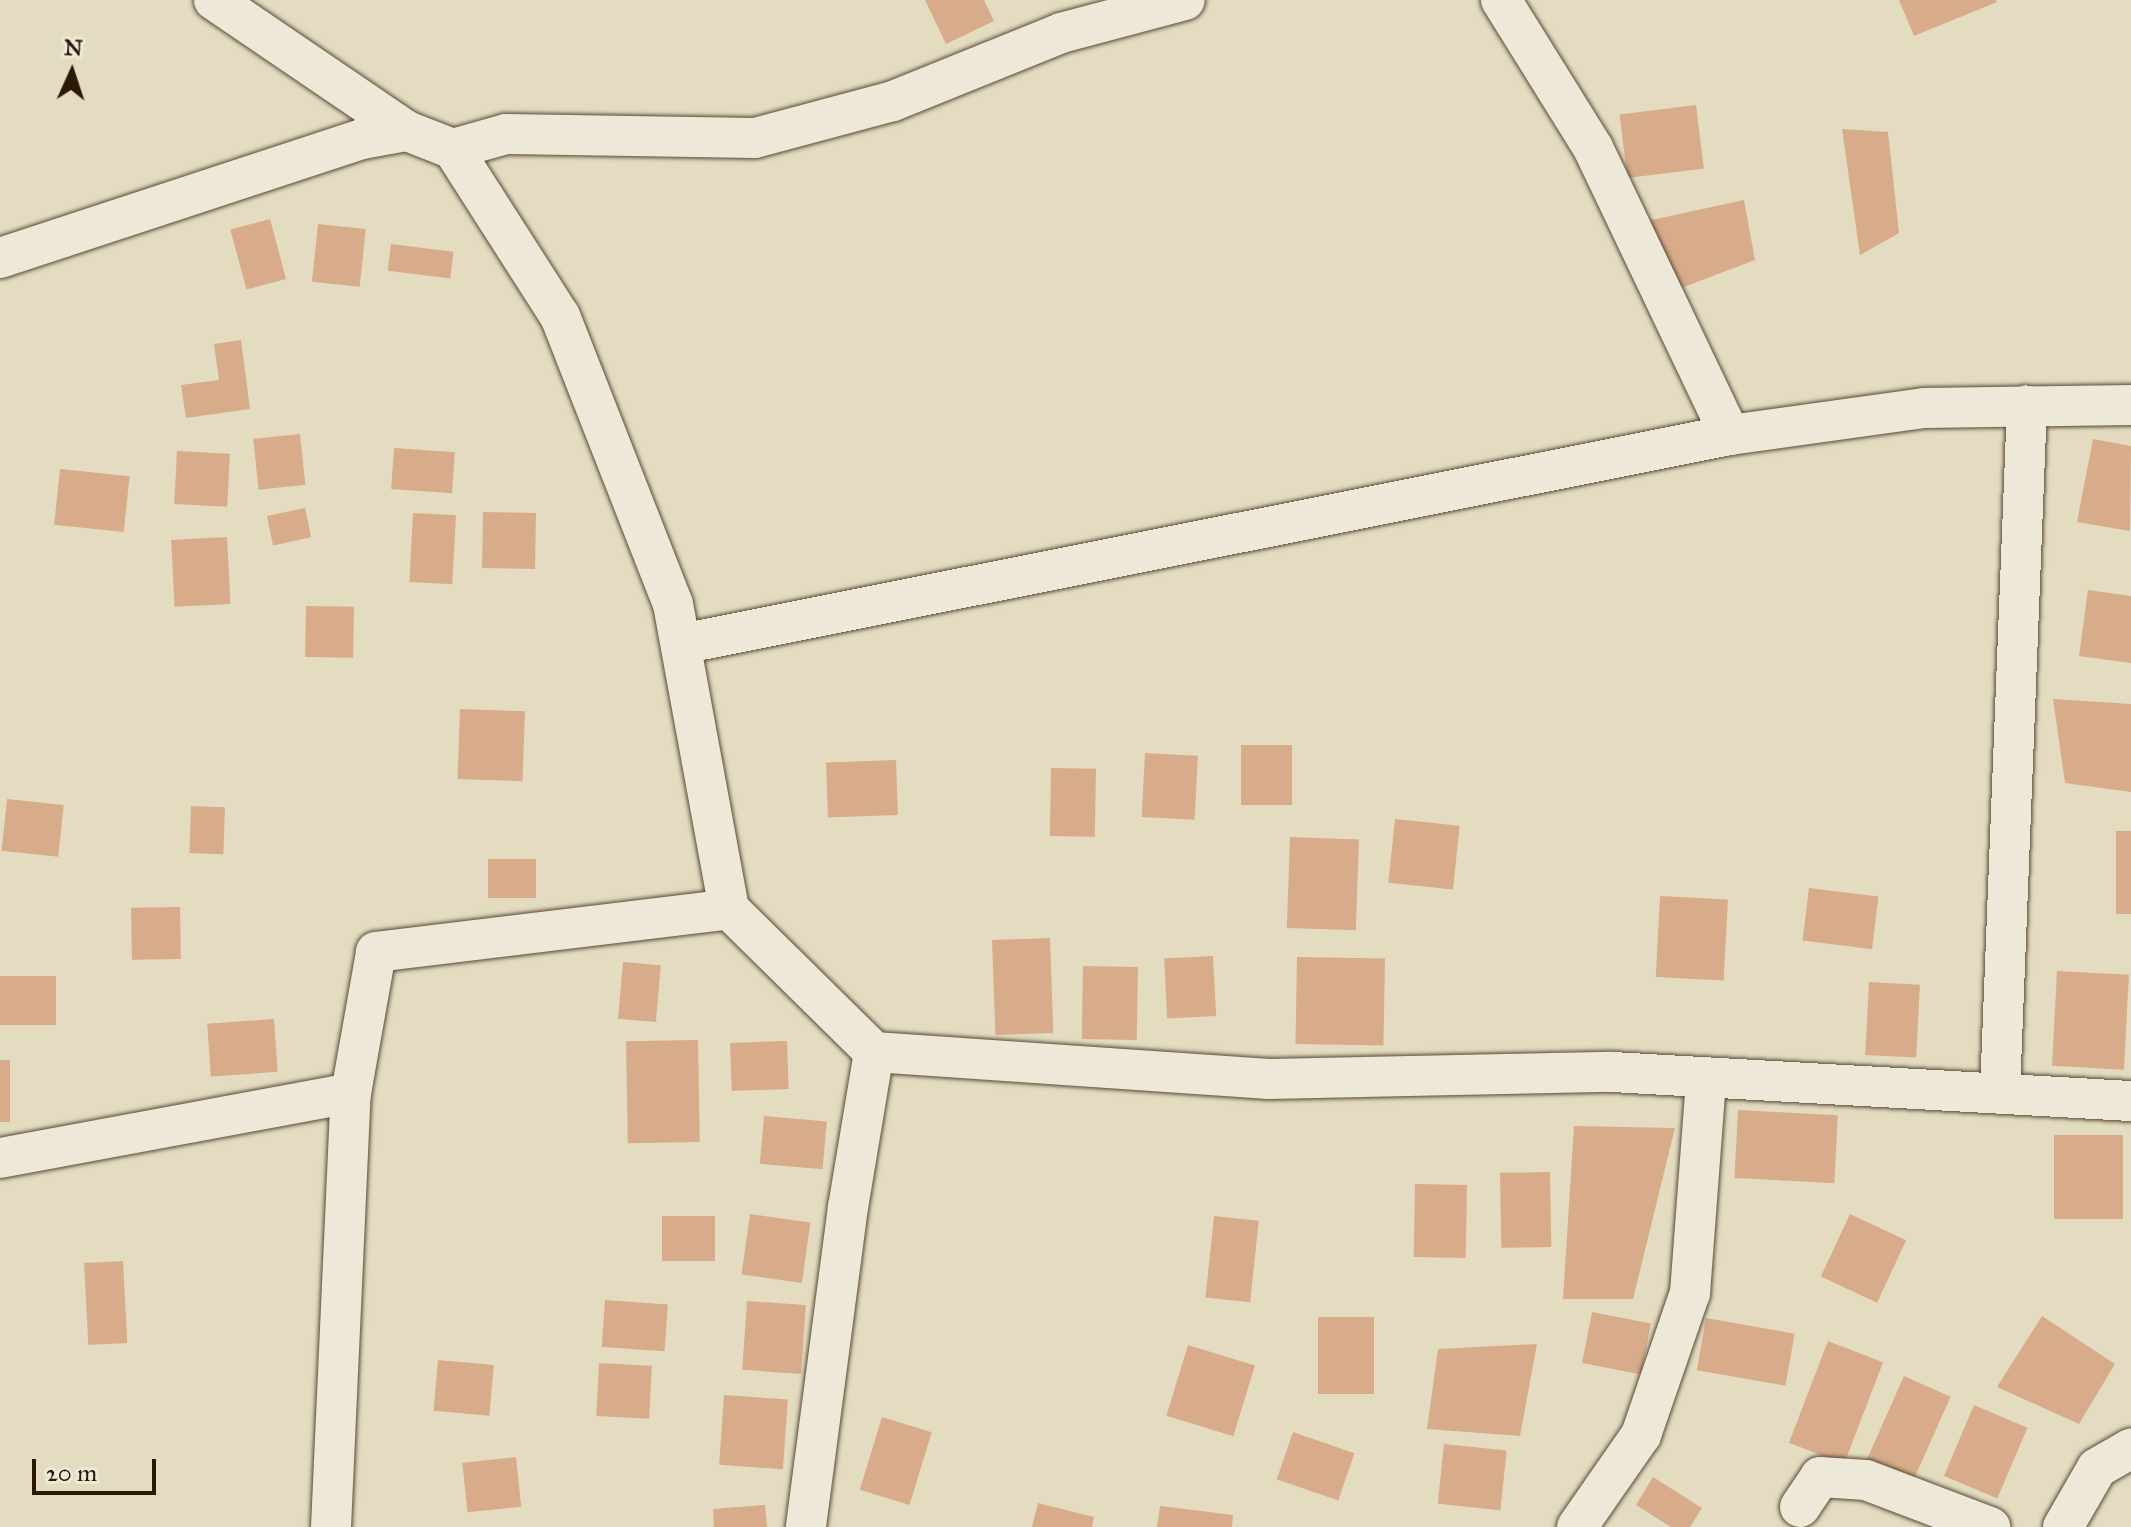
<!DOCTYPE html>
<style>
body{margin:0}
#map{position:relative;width:2131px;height:1527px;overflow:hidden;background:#e4dcc1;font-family:"IM FELL Great Primer",serif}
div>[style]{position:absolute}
.building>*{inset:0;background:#d8ac8a;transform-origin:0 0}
.roads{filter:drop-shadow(0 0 2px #584a34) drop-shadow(0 0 2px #584a34)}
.minor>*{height:40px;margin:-20px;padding:0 20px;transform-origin:20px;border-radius:20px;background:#ede8d7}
span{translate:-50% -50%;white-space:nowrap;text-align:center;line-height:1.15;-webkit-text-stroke:6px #ede8d7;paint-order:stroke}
.north{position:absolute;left:32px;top:32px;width:80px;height:80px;-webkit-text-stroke:6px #ede8d7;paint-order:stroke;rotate:3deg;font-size:22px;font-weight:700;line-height:32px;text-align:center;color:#291905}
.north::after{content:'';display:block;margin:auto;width:28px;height:36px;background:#291905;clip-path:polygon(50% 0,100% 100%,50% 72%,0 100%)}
.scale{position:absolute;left:32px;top:1459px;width:124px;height:36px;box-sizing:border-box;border:4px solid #291905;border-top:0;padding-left:10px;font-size:24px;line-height:28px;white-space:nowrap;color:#291905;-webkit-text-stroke:6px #ede8d7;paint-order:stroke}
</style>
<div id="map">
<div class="building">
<div style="clip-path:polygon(925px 0,984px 0,994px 21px,946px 44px)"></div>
<div style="clip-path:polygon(1899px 0,1996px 0,1997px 2px,1914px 36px)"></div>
<div style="left:1696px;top:105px;width:64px;height:77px;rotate:83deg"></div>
<div style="clip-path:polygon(1842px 129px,1888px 132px,1899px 233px,1860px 255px)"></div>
<div style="clip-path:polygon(1744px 200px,1755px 260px,1668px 293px,1647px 221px)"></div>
<div style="left:270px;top:219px;width:62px;height:41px;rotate:75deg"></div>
<div style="left:318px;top:224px;width:48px;height:58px;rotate:6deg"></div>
<div style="left:391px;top:244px;width:63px;height:27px;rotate:7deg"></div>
<div style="clip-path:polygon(241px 340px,250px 409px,186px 418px,181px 385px,219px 380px,214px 344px)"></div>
<div style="left:300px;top:434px;width:51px;height:47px;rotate:84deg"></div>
<div style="clip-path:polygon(2093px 439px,2131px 446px,2130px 531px,2077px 522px)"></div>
<div style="left:394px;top:448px;width:61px;height:41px;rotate:4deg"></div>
<div style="left:177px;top:451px;width:53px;height:53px;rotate:3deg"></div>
<div style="left:60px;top:469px;width:70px;height:56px;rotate:6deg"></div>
<div style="left:305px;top:508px;width:30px;height:39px;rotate:78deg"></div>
<div style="left:483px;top:512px;width:53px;height:56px;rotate:1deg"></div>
<div style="left:413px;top:513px;width:43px;height:69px;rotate:3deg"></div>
<div style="left:227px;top:537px;width:67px;height:56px;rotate:87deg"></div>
<div style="clip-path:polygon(2088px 590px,2131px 596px,2131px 663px,2079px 656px)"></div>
<div style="left:306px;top:606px;width:48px;height:51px;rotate:1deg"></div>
<div style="clip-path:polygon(2053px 699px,2131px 704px,2131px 792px,2065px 783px)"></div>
<div style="left:460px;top:709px;width:65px;height:70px;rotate:2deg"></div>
<div style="left:1241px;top:745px;width:51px;height:60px"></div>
<div style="left:1145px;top:753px;width:53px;height:64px;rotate:3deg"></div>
<div style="left:896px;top:760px;width:55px;height:70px;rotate:88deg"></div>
<div style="left:1051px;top:768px;width:45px;height:68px;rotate:1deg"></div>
<div style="left:7px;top:799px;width:57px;height:52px;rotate:6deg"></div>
<div style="left:191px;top:806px;width:34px;height:47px;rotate:2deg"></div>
<div style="left:1395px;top:819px;width:65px;height:64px;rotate:6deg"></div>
<div style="left:2131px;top:831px;width:83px;height:15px;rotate:90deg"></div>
<div style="left:1290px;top:837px;width:69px;height:91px;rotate:2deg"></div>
<div style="left:488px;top:859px;width:48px;height:39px"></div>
<div style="left:1809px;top:888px;width:70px;height:53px;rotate:7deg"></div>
<div style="left:1660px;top:896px;width:68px;height:81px;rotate:3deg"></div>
<div style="left:180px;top:907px;width:52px;height:49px;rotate:89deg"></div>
<div style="left:1050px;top:938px;width:95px;height:58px;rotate:88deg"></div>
<div style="left:1213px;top:956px;width:60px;height:49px;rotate:87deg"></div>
<div style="left:1297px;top:957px;width:88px;height:87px;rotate:1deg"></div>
<div style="left:623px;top:962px;width:38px;height:57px;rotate:5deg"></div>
<div style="left:1083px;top:966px;width:55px;height:73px;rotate:1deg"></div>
<div style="left:2057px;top:971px;width:72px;height:95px;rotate:3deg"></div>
<div style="left:0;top:976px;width:56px;height:49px"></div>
<div style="left:1869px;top:982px;width:51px;height:73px;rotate:3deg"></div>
<div style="left:274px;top:1019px;width:53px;height:67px;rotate:86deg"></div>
<div style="left:698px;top:1040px;width:102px;height:72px;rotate:89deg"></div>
<div style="left:787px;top:1041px;width:48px;height:57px;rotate:88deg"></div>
<div style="left:0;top:1060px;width:10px;height:62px"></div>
<div style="left:1738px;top:1110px;width:100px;height:68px;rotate:3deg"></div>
<div style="left:764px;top:1116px;width:63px;height:48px;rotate:5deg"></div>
<div style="clip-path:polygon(1574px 1126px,1675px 1128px,1633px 1299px,1563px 1299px)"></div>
<div style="left:2054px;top:1135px;width:69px;height:84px"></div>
<div style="left:1550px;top:1172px;width:75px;height:50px;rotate:89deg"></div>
<div style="left:1415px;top:1184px;width:52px;height:73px;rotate:1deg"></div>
<div style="left:750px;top:1214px;width:61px;height:61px;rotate:8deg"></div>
<div style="left:1850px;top:1214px;width:62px;height:69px;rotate:25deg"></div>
<div style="left:662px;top:1216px;width:53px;height:45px"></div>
<div style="left:1214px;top:1216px;width:45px;height:82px;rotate:6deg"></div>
<div style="left:123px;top:1261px;width:82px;height:39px;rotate:87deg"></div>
<div style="left:605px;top:1300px;width:63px;height:47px;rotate:4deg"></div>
<div style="left:747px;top:1301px;width:59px;height:69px;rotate:4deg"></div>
<div style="left:1592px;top:1312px;width:60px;height:52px;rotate:11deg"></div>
<div style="clip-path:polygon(2042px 1316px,2115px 1364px,2079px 1424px,1997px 1387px)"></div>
<div style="left:1318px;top:1317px;width:56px;height:77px"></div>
<div style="left:1706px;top:1318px;width:90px;height:53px;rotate:10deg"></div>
<div style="left:1828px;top:1341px;width:59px;height:109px;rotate:21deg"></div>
<div style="clip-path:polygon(1537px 1344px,1520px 1436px,1427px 1429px,1438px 1349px)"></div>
<div style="left:1188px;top:1345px;width:70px;height:74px;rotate:17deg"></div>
<div style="left:438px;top:1360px;width:56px;height:51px;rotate:5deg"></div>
<div style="left:599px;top:1363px;width:53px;height:53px;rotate:3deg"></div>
<div style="left:1904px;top:1376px;width:51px;height:93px;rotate:24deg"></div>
<div style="left:724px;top:1395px;width:64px;height:70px;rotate:4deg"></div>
<div style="left:1974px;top:1405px;width:58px;height:77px;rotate:23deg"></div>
<div style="left:882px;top:1417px;width:52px;height:76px;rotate:17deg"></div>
<div style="left:1293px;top:1432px;width:65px;height:50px;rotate:19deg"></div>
<div style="left:1444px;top:1444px;width:63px;height:60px;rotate:6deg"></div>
<div style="left:516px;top:1457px;width:50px;height:54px;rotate:84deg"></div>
<div style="clip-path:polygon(1653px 1477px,1702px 1508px,1690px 1527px,1671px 1527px,1636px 1505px)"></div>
<div style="clip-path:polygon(1038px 1503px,1094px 1517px,1092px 1527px,1032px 1527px)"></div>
<div style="clip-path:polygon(765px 1505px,767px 1527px,714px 1527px,713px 1509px)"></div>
<div style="clip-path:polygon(1160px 1506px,1233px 1515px,1232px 1527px,1157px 1527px)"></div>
</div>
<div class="roads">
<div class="minor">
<div style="left:214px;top:0;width:233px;rotate:34.2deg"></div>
<div style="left:1501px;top:0;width:174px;rotate:58.1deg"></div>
<div style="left:1593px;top:148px;width:318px;rotate:64.5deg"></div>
<div style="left:1730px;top:435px;width:196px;rotate:-7.9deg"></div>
<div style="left:1924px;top:408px;width:207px;rotate:-0.8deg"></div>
<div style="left:453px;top:149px;width:55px;rotate:-15.8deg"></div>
<div style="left:506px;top:134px;width:249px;rotate:0.9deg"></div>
<div style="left:755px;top:138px;width:143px;rotate:-15deg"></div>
<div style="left:893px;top:101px;width:181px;rotate:-22deg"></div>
<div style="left:1061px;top:33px;width:128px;rotate:-14.9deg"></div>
<div style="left:0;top:258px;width:381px;rotate:-18.2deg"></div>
<div style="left:362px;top:139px;width:46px;rotate:-10.1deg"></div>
<div style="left:407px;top:131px;width:49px;rotate:21.4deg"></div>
<div style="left:453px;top:149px;width:198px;rotate:57.4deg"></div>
<div style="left:560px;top:316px;width:309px;rotate:68.6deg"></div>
<div style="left:673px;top:604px;width:310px;rotate:79.6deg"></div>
<div style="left:681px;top:644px;width:1070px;rotate:-11.27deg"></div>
<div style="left:874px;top:1052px;width:396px;rotate:3.9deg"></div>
<div style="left:1269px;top:1079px;width:343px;rotate:-1.2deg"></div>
<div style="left:1612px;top:1072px;width:520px;rotate:3.2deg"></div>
<div style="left:2000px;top:1092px;width:687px;rotate:-87.75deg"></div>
<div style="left:0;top:1158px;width:357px;rotate:-10.5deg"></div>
<div style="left:351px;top:1093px;width:143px;rotate:-79.9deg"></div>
<div style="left:376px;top:952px;width:356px;rotate:-6.9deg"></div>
<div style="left:729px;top:909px;width:204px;rotate:44.6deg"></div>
<div style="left:874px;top:1052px;width:157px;rotate:99.5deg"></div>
<div style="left:848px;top:1207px;width:323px;rotate:97.5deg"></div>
<div style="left:1800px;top:1507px;width:36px;rotate:-56deg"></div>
<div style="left:1820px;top:1477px;width:46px;rotate:3.7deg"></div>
<div style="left:1866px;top:1480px;width:133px;rotate:20.8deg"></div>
<div style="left:331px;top:1527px;width:434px;rotate:-87.4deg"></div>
<div style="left:1577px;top:1527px;width:112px;rotate:-55.2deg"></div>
<div style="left:1641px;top:1435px;width:150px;rotate:-71deg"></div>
<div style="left:1690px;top:1293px;width:216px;rotate:-85.7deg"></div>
<div style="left:2063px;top:1527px;width:68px;rotate:-60deg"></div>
<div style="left:2097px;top:1468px;width:39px;rotate:-30deg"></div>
</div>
</div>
<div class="north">N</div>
<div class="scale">20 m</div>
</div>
